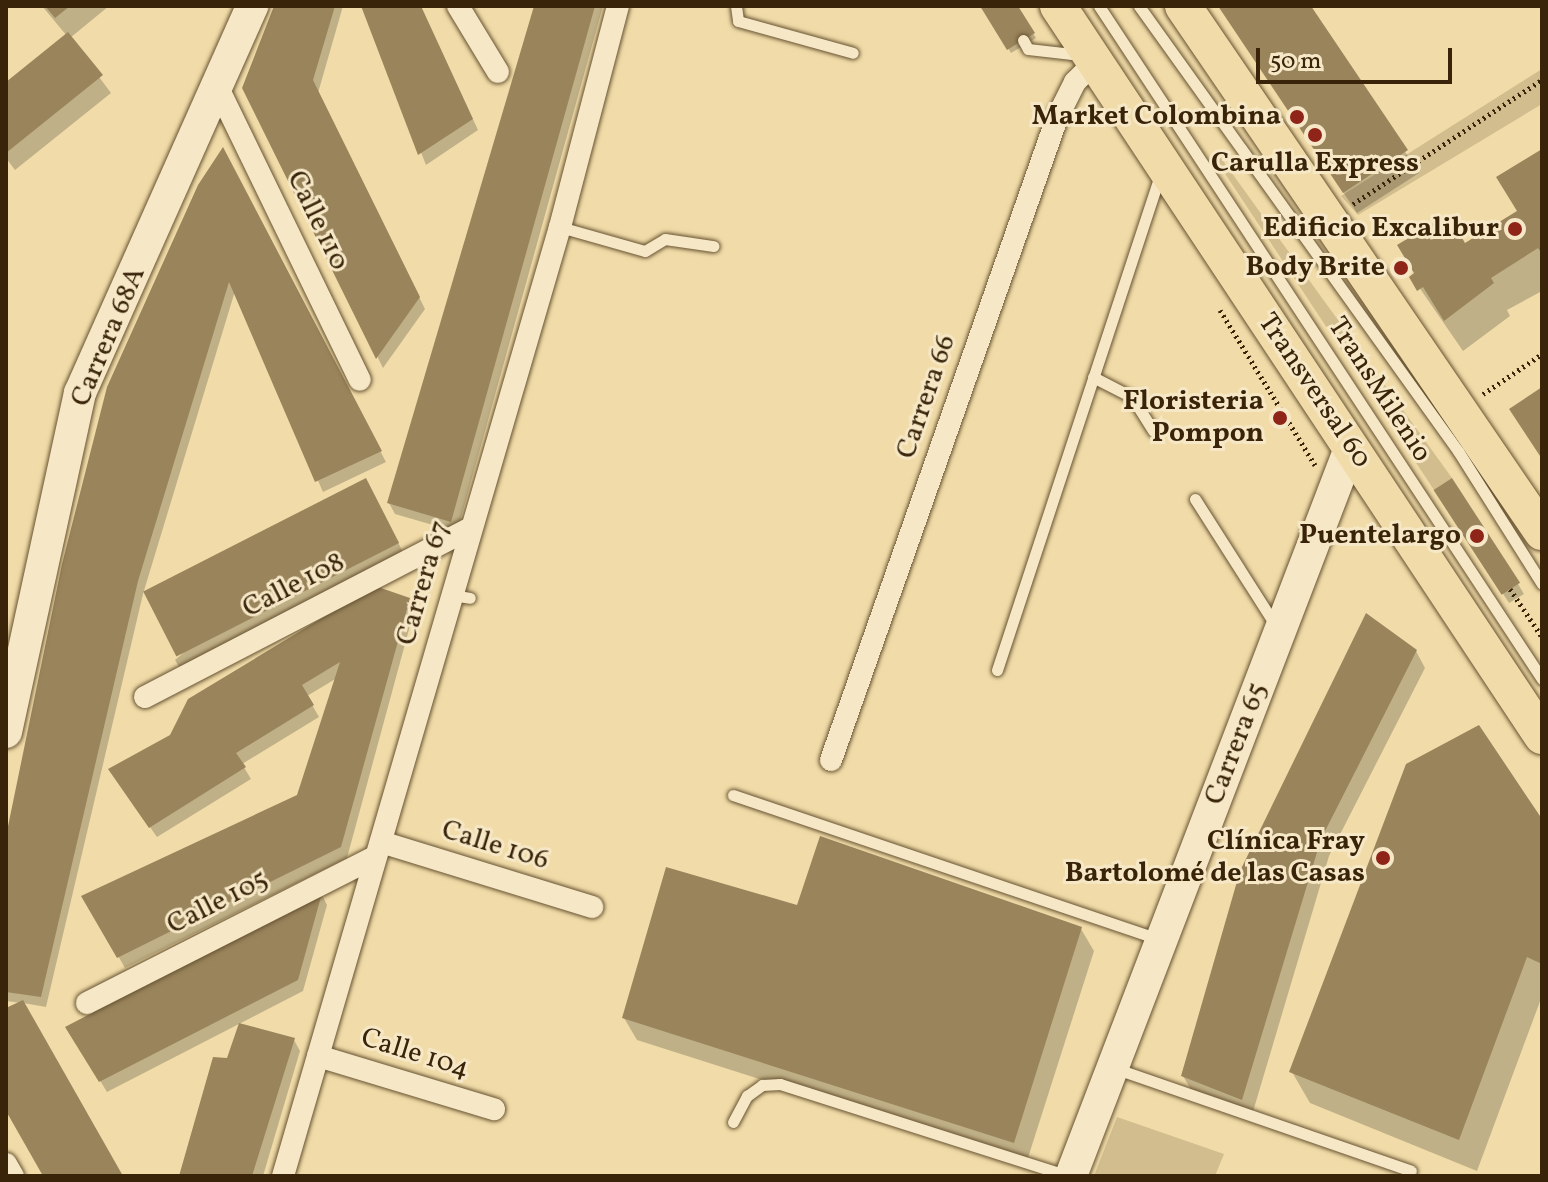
<!DOCTYPE html>
<meta charset="utf-8">
<style>
body{margin:0}
#map{position:relative;width:1548px;height:1182px;overflow:hidden;background:#f1dca9;font-family:Vollkorn,serif}
div>[style]{position:absolute}
.green>*{inset:0;background:#d2bd8e}
.shadow>*{inset:0;background:#0003}
.building>*{inset:0;background:#99845c;transform-origin:0 0}
.path>*{height:5px;margin-top:-2.5px;transform-origin:0;background:repeating-linear-gradient(90deg,#392409 0 2px,transparent 0 6px)}
.roads{filter:drop-shadow(0 0 2px #675231) drop-shadow(0 0 2px #675231)}
.lane>*{height:11px;margin:-5.5px;padding:0 5.5px;transform-origin:5.5px;border-radius:5.5px;background:#f6e8c7}
.street>*{height:22px;margin:-11px;padding:0 11px;transform-origin:11px;border-radius:11px;background:#f6e8c7}
.secondary>*{height:32px;margin:-16px;padding:0 16px;transform-origin:16px;border-radius:16px;background:#f6e8c7}
.primary>*{height:36px;margin:-18px;padding:0 18px;transform-origin:18px;border-radius:18px;background:#f1dca9}
.dots>*{width:22px;height:22px;translate:-50% -50%;box-sizing:border-box;border:4px solid #f6e8c7;border-radius:50%}
span{translate:-50% -50%;white-space:nowrap;text-align:center;line-height:1.15;-webkit-text-stroke:6px #f6e8c7;paint-order:stroke}
.poi-label{font-size:28px;color:#392409;font-weight:700}
.right{translate:-100% -50%;text-align:right}
.street-label{font-size:28px;color:#392409}
.frame{position:absolute;inset:0;border:8px solid #392409;pointer-events:none}
.scale{position:absolute;left:1256px;top:48px;width:196px;height:36px;box-sizing:border-box;border:4px solid #392409;border-top:0;padding-left:10px;font-size:24px;line-height:28px;white-space:nowrap;color:#392409;-webkit-text-stroke:6px #f6e8c7;paint-order:stroke}
</style>
<div id="map">
<div class="green">
<div style="clip-path:polygon(1542px 69px,1542px 104px,1358px 215px,1341px 196px)"></div>
<div style="clip-path:polygon(1221px 158px,1452px 478px,1434px 490px,1216px 160px)"></div>
<div style="clip-path:polygon(1117px 1117px,1224px 1154px,1215px 1176px,1094px 1176px)"></div>
</div>
<div class="shadow">
<div style="clip-path:polygon(42px 6px,109px 6px,70px 38px,111px 93px,15px 170px,6px 158px,6px 85px,67px 36px)"></div>
<div style="clip-path:polygon(276px 6px,343px 6px,318px 93px,425px 309px,383px 368px,244px 88px)"></div>
<div style="clip-path:polygon(363px 6px,420px 6px,478px 130px,426px 165px)"></div>
<div style="clip-path:polygon(536px 6px,603px 6px,457px 532px,395px 514px,389px 503px)"></div>
<div style="clip-path:polygon(982px 6px,1016px 6px,1036px 38px,1011px 53px)"></div>
<div style="clip-path:polygon(1219px 6px,1309px 6px,1419px 173px,1357px 213px)"></div>
<div style="clip-path:polygon(1542px 151px,1542px 291px,1507px 310px,1510px 316px,1463px 351px,1412px 277px,1519px 212px)"></div>
<div style="clip-path:polygon(228px 161px,386px 462px,323px 492px,235px 291px,143px 594px,46px 1007px,23px 1003px,120px 1176px,45px 1176px,6px 1107px,6px 1010px,22px 1003px,6px 1001px,6px 846px)"></div>
<div style="clip-path:polygon(371px 491px,404px 554px,181px 670px,175px 660px)"></div>
<div style="clip-path:polygon(1443px 501px,1518px 584px,1524px 594px,1509px 603px)"></div>
<div style="clip-path:polygon(408px 600px,414px 611px,347px 858px,125px 968px,84px 897px,298px 797px,337px 678px,307px 696px,319px 717px,242px 764px,251px 779px,157px 837px,117px 780px)"></div>
<div style="clip-path:polygon(1416px 651px,1425px 668px,1329px 856px,1252px 1115px,1193px 1093px,1183px 1076px)"></div>
<div style="clip-path:polygon(1542px 820px,1542px 996px,1477px 1171px,1310px 1103px,1292px 1072px)"></div>
<div style="clip-path:polygon(322px 895px,327px 905px,303px 991px,107px 1092px,68px 1028px)"></div>
<div style="clip-path:polygon(798px 907px,1081px 929px,1094px 951px,1026px 1164px,637px 1040px,624px 1018px)"></div>
<div style="clip-path:polygon(294px 1040px,300px 1051px,263px 1176px,181px 1176px,228px 1060px)"></div>
</div>
<div class="building">
<div style="clip-path:polygon(45px 6px,70px 6px,55px 18px)"></div>
<div style="clip-path:polygon(274px 6px,335px 6px,313px 80px,420px 297px,376px 359px,242px 88px)"></div>
<div style="clip-path:polygon(361px 6px,421px 6px,473px 119px,418px 155px)"></div>
<div style="clip-path:polygon(534px 6px,595px 6px,451px 522px,387px 503px)"></div>
<div style="clip-path:polygon(980px 6px,1018px 6px,1035px 33px,1007px 50px)"></div>
<div style="clip-path:polygon(1218px 6px,1311px 6px,1408px 150px,1343px 193px)"></div>
<div style="clip-path:polygon(68px 32px,103px 75px,6px 153px,6px 82px)"></div>
<div style="clip-path:polygon(223px 147px,382px 451px,315px 482px,229px 282px,138px 581px,41px 997px,6px 992px,6px 836px,62px 564px,107px 387px,198px 185px)"></div>
<div style="clip-path:polygon(1542px 149px,1542px 254px,1538px 248px,1491px 278px,1494px 283px,1444px 321px,1423px 287px,1417px 291px,1409px 277px,1414px 273px,1397px 245px,1448px 214px,1465px 243px,1517px 211px,1496px 177px)"></div>
<div style="clip-path:polygon(1542px 387px,1542px 459px,1509px 409px)"></div>
<div style="left:366px;top:478px;width:73px;height:250px;rotate:63deg"></div>
<div style="left:1452px;top:478px;width:125px;height:22px;rotate:57deg"></div>
<div style="clip-path:polygon(375px 586px,410px 598px,341px 847px,117px 958px,81px 896px,297px 795px,340px 662px,302px 685px,314px 705px,236px 753px,246px 767px,149px 828px,108px 769px,170px 735px,188px 699px)"></div>
<div style="clip-path:polygon(1366px 613px,1417px 650px,1321px 839px,1242px 1100px,1181px 1076px,1240px 871px)"></div>
<div style="clip-path:polygon(1479px 725px,1542px 819px,1542px 964px,1527px 957px,1459px 1140px,1289px 1072px,1406px 764px)"></div>
<div style="clip-path:polygon(820px 836px,1082px 927px,1014px 1143px,622px 1018px,666px 867px,797px 905px)"></div>
<div style="clip-path:polygon(322px 893px,298px 980px,99px 1082px,65px 1027px)"></div>
<div style="clip-path:polygon(23px 1000px,123px 1176px,43px 1176px,6px 1111px,6px 1008px)"></div>
<div style="clip-path:polygon(239px 1023px,295px 1038px,252px 1176px,179px 1176px,213px 1057px,227px 1058px)"></div>
</div>
<div class="path">
<div style="left:1353px;top:204px;width:226px;rotate:-33.3deg"></div>
<div style="left:1220px;top:310px;width:182px;rotate:58.5deg"></div>
<div style="left:1483px;top:394px;width:71px;rotate:-34.1deg"></div>
<div style="left:1510px;top:589px;width:58px;rotate:56.3deg"></div>
</div>
<div class="roads">
<div class="lane">
<div style="left:736px;top:6px;width:15px;rotate:82deg"></div>
<div style="left:738px;top:21px;width:119px;rotate:15.5deg"></div>
<div style="left:1099px;top:6px;width:806px;rotate:56.65deg"></div>
<div style="left:1139px;top:6px;width:548px;rotate:54.37deg"></div>
<div style="left:1458px;top:451px;width:157px;rotate:57.7deg"></div>
<div style="left:1023px;top:40px;width:10px;rotate:61deg"></div>
<div style="left:1028px;top:49px;width:53px;rotate:6.5deg"></div>
<div style="left:560px;top:227px;width:88px;rotate:15.8deg"></div>
<div style="left:645px;top:251px;width:23px;rotate:-31deg"></div>
<div style="left:665px;top:239px;width:49px;rotate:8.3deg"></div>
<div style="left:1093px;top:377px;width:44px;rotate:27.1deg"></div>
<div style="left:1132px;top:397px;width:40px;rotate:58deg"></div>
<div style="left:1195px;top:499px;width:151px;rotate:57.5deg"></div>
<div style="left:452px;top:595px;width:18px;rotate:9deg"></div>
<div style="left:997px;top:670px;width:521px;rotate:-71.77deg"></div>
<div style="left:733px;top:795px;width:449px;rotate:18.7deg"></div>
<div style="left:1117px;top:1069px;width:311px;rotate:19.1deg"></div>
<div style="left:733px;top:1122px;width:30px;rotate:-62deg"></div>
<div style="left:747px;top:1096px;width:19px;rotate:-36deg"></div>
<div style="left:762px;top:1085px;width:18px;rotate:-3deg"></div>
<div style="left:780px;top:1084px;width:302px;rotate:17.7deg"></div>
</div>
<div class="street">
<div style="left:458px;top:6px;width:77px;rotate:58.8deg"></div>
<div style="left:219px;top:90px;width:322px;rotate:64.1deg"></div>
<div style="left:145px;top:697px;width:367px;rotate:-27.4deg"></div>
<div style="left:831px;top:760px;width:681px;rotate:-70.61deg"></div>
<div style="left:1057px;top:118px;width:40px;rotate:-63.4deg"></div>
<div style="left:1075px;top:82px;width:28px;rotate:-45deg"></div>
<div style="left:381px;top:842px;width:221px;rotate:17.1deg"></div>
<div style="left:87px;top:1003px;width:323px;rotate:-26.9deg"></div>
<div style="left:318px;top:1056px;width:184px;rotate:16.8deg"></div>
<div style="left:6px;top:1164px;width:14px;rotate:60deg"></div>
<div style="left:283px;top:1176px;width:989px;rotate:-73.73deg"></div>
<div style="left:560px;top:227px;width:228px;rotate:-75.3deg"></div>
</div>
<div class="secondary">
<div style="left:6px;top:732px;width:347px;rotate:-77.7deg"></div>
<div style="left:80px;top:393px;width:424px;rotate:-66deg"></div>
<div style="left:1071px;top:1176px;width:782px;rotate:-69.02deg"></div>
</div>
<div class="primary">
<div style="left:1058px;top:6px;width:876px;rotate:56.46deg"></div>
<div style="left:1183px;top:6px;width:637px;rotate:55.69deg"></div>
</div>
</div>
<div class="dots">
<div style="left:1297px;top:117px;background:#8f2418"></div>
<div style="left:1315px;top:135px;background:#8f2418"></div>
<div style="left:1515px;top:229px;background:#8f2418"></div>
<div style="left:1401px;top:268px;background:#8f2418"></div>
<div style="left:1280px;top:418px;background:#8f2418"></div>
<div style="left:1477px;top:536px;background:#8f2418"></div>
<div style="left:1383px;top:858px;background:#8f2418"></div>
</div>
<div class="poi-label">
<span class="right" style="left:1281px;top:117px">Market Colombina</span>
<span style="left:1315px;top:164px">Carulla Express</span>
<span class="right" style="left:1499px;top:229px">Edificio Excalibur</span>
<span class="right" style="left:1385px;top:268px">Body Brite</span>
<span class="right" style="left:1264px;top:418px">Floristeria<br>Pompon</span>
<span class="right" style="left:1461px;top:536px">Puentelargo</span>
<span class="right" style="left:1365px;top:858px">Clínica Fray<br>Bartolomé de las Casas</span>
</div>
<div class="street-label">
<span style="left:317px;top:221px;rotate:64deg">Calle 110</span>
<span style="left:109px;top:337px;rotate:-67deg">Carrera 68A</span>
<span style="left:1379px;top:390px;rotate:57deg">TransMilenio</span>
<span style="left:1314px;top:391px;rotate:56deg">Transversal 60</span>
<span style="left:927px;top:397px;rotate:-71deg">Carrera 66</span>
<span style="left:424px;top:583px;rotate:-74deg">Carrera 67</span>
<span style="left:294px;top:586px;rotate:-27deg">Calle 108</span>
<span style="left:1237px;top:744px;rotate:-69deg">Carrera 65</span>
<span style="left:495px;top:846px;rotate:17deg">Calle 106</span>
<span style="left:218px;top:903px;rotate:-27deg">Calle 105</span>
<span style="left:415px;top:1054px;rotate:17deg">Calle 104</span>
</div>
<div class="frame"></div>
<div class="scale">50 m</div>
</div>
